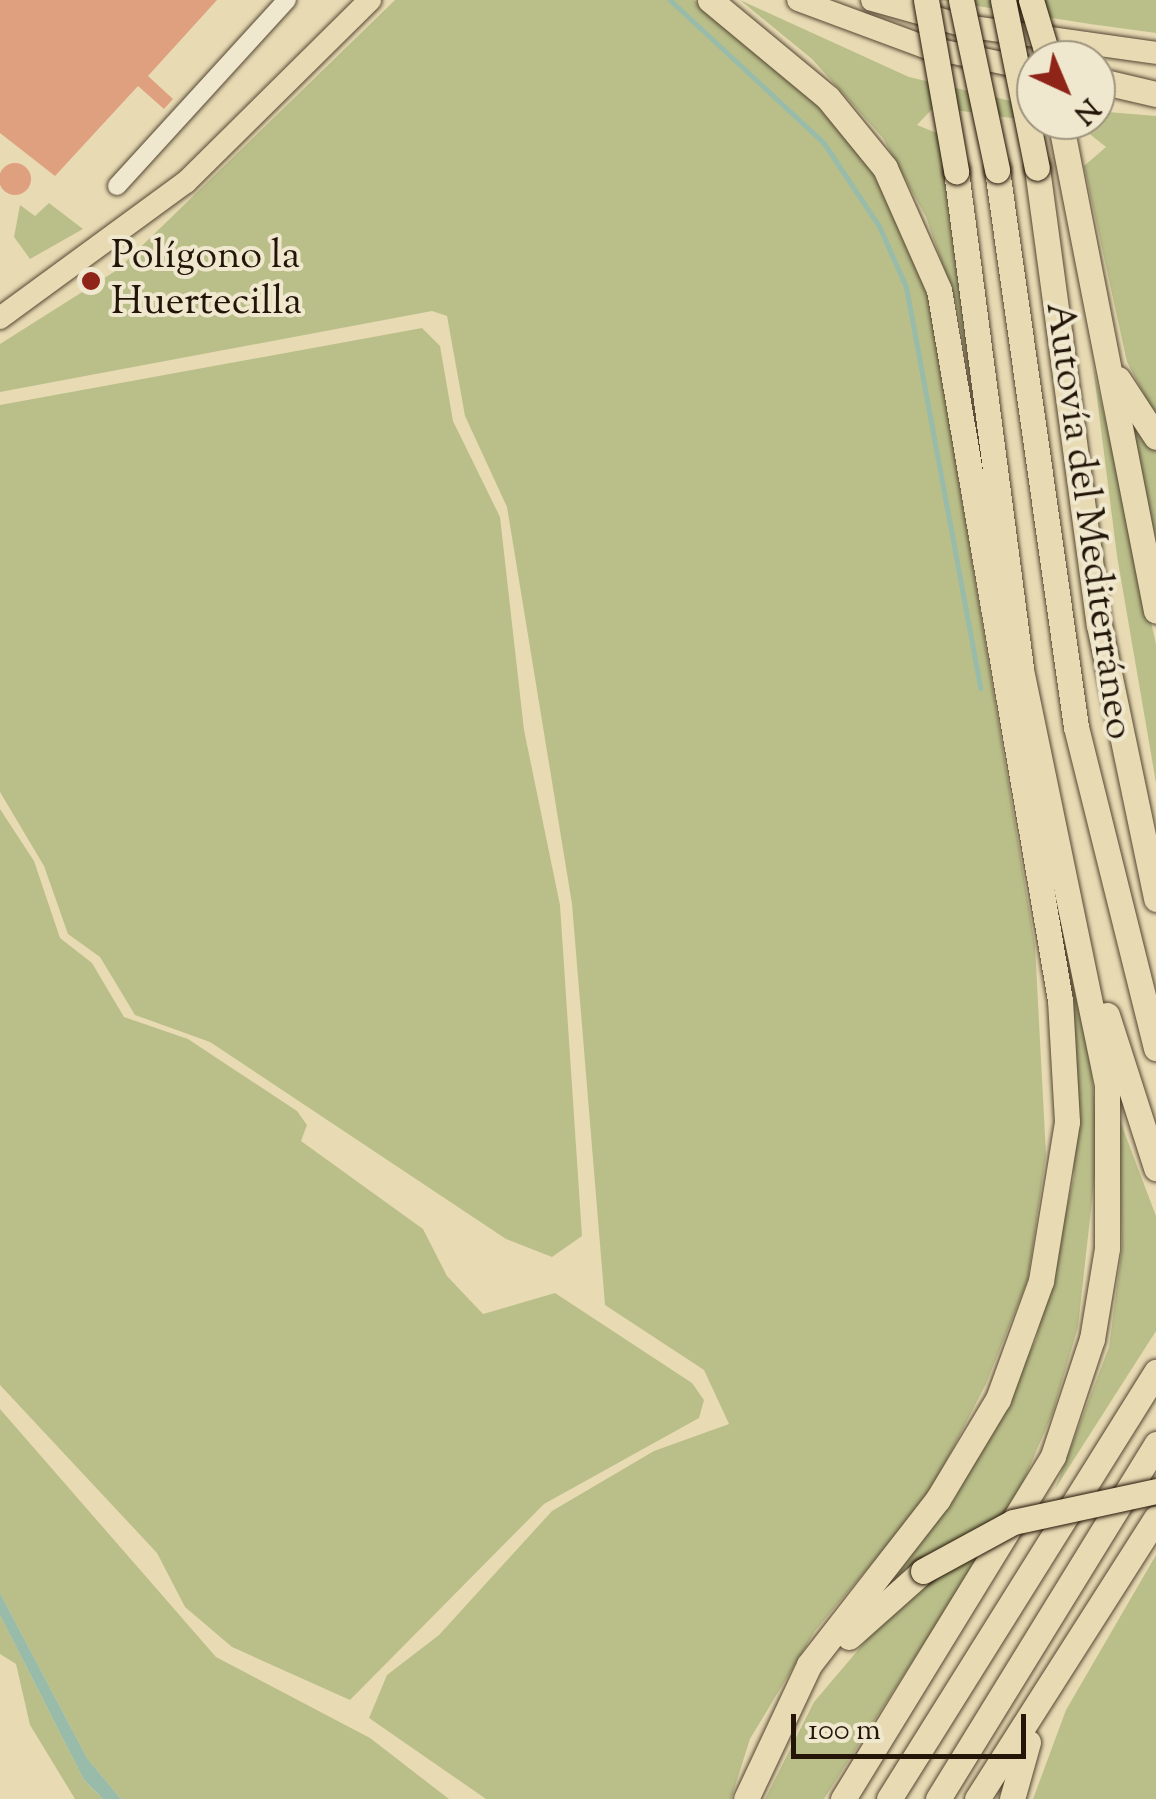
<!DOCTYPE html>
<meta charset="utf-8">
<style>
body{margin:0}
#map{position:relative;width:1156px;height:1799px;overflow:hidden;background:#e8dbb4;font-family:"Sorts Mill Goudy",serif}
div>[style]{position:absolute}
.green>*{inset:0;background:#babf8a}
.water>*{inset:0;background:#98bbaa}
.stream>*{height:5px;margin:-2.5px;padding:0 2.5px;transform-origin:2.5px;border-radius:2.5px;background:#98bbaa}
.building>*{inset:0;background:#dea07f}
.round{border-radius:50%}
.roads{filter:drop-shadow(0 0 2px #544632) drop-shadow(0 0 2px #544632)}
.minor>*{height:18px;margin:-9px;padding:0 9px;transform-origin:9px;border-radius:9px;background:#f0e8ce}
.major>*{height:22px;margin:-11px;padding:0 11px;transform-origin:11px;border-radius:11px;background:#e8dbb4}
.highway>*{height:25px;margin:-12.5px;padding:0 12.5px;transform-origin:12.5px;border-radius:12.5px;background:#e8dbb4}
.bridges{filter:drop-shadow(0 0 2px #231507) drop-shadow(0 0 2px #231507)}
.highway-bridge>*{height:25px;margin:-12.5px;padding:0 12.5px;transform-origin:12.5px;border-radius:12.5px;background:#e8dbb4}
.dots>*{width:28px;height:28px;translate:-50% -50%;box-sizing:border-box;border:5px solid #f0e8ce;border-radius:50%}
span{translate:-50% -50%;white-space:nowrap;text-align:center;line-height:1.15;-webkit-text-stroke:8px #f0e8ce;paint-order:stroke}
.poi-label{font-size:40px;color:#231507}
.left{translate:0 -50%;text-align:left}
.street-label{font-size:40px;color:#231507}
.north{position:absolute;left:1016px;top:40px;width:100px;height:100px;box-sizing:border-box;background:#f0e8ce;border:2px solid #9e947e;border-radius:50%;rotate:136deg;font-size:28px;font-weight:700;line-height:40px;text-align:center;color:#231507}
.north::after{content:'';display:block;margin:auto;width:35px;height:45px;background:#8f2418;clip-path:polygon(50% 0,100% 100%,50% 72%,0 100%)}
.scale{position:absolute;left:791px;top:1714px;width:235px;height:45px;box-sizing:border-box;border:5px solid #231507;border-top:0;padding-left:12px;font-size:30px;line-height:35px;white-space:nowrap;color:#231507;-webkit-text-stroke:8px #f0e8ce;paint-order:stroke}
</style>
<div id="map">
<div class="green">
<div style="clip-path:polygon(395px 0,694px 0,839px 123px,881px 179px,925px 276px,1035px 945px,1046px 1155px,1028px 1279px,986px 1384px,928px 1496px,815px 1631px,750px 1739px,731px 1799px,486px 1799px,369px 1718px,387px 1675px,439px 1635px,552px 1511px,654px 1451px,729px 1424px,704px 1370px,605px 1305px,572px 904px,507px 507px,465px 416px,447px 316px,432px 311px,0 392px,0 344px,117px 270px)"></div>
<div style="clip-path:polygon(740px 0,909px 77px,1036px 107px,1036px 120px,1096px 120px,1096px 111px,1156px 116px,1156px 417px,1127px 362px,1084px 166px,1106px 147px,1082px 128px,934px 107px,917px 125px,939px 134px,947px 171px,972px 392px,956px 303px,926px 217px,883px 138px,812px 59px)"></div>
<div style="clip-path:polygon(939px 0,1156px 0,1156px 33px,1090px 24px)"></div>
<div style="clip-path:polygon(49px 203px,83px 229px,30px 259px,14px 237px,20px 205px,35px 216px)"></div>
<div style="clip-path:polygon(422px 328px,440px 346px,453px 421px,500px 517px,524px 730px,560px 905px,582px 1236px,552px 1257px,506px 1239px,210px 1042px,135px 1015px,100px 957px,68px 934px,44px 866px,0 792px,0 405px)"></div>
<div style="clip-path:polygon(1093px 366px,1156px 644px,1156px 783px,1117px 556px)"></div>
<div style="clip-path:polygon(1132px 428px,1156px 449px,1156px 553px)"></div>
<div style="clip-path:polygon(0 809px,34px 861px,60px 938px,92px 963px,124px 1017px,188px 1039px,297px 1111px,307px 1125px,301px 1141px,423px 1229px,447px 1276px,483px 1314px,555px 1293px,692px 1383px,704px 1400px,699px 1418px,544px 1504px,350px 1700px,232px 1647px,185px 1607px,157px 1553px,0 1385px)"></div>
<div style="clip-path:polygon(1062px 944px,1090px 1052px,1098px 1146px,1078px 1327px,1053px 1412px,1015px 1501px,824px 1799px,765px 1799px,814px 1702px,947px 1545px,882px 1587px,955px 1498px,1036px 1340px,1074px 1177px)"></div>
<div style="clip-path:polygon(1119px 1118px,1156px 1216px,1156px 1331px,1055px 1489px,1109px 1347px,1122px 1248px)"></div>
<div style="clip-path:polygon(0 1409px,216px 1657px,370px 1738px,449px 1799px,121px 1799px,87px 1758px,0 1593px)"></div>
<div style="clip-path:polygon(1156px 1555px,1156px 1799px,1033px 1799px,1066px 1710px)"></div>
<div style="clip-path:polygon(0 1615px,84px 1780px,103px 1799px,75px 1799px,30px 1725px,16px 1664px,0 1654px)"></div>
</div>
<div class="water">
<div style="clip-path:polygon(0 1593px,87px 1758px,121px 1799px,103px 1799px,84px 1780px,0 1615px)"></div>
</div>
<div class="stream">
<div style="left:670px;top:0;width:209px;rotate:42.9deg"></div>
<div style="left:823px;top:142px;width:101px;rotate:56.3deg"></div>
<div style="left:879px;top:226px;width:67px;rotate:66.1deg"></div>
<div style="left:906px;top:287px;width:408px;rotate:79.5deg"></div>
</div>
<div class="building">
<div style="clip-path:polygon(0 0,217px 0,148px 76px,173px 99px,164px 109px,138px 86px,55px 176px,0 133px)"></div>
<div class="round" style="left:-1px;top:163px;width:32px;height:32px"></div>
</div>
<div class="roads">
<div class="minor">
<div style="left:117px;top:186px;width:252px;rotate:-47.6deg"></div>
</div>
<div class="major">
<div style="left:798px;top:0;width:135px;rotate:20.3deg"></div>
<div style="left:925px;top:47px;width:113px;rotate:11.7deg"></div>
<div style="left:872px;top:0;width:97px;rotate:15.6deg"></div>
<div style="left:965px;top:26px;width:193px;rotate:8deg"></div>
<div style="left:0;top:318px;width:230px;rotate:-36.2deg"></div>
<div style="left:186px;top:182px;width:259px;rotate:-44.7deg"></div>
</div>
<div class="highway">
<div style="left:710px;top:0;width:153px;rotate:39.7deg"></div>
<div style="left:828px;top:98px;width:90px;rotate:50.8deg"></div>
<div style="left:885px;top:168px;width:133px;rotate:66.1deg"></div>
<div style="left:939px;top:290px;width:720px;rotate:80.33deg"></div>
<div style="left:1060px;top:1000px;width:122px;rotate:86.7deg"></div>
<div style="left:1067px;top:1122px;width:161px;rotate:99.3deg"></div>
<div style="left:1041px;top:1281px;width:126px;rotate:110deg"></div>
<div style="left:998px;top:1399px;width:117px;rotate:121deg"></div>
<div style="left:938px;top:1499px;width:210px;rotate:127.9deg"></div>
<div style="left:809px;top:1665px;width:148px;rotate:115.2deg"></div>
<div style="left:1096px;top:80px;width:62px;rotate:13.1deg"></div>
<div style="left:1060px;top:120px;width:500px;rotate:78.94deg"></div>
<div style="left:1037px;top:168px;width:461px;rotate:82.3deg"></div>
<div style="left:1099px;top:625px;width:280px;rotate:78.2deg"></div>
<div style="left:997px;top:170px;width:563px;rotate:81.93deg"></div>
<div style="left:1076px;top:727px;width:331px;rotate:76deg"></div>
<div style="left:1118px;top:379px;width:69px;rotate:56.8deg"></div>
<div style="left:1107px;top:1015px;width:161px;rotate:72.2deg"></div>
<div style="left:849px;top:1637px;width:99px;rotate:-41.7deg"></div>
<div style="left:843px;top:1799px;width:402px;rotate:-58.5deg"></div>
<div style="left:1053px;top:1456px;width:123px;rotate:-71.6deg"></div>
<div style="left:1092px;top:1339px;width:92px;rotate:-80.6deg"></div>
<div style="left:1107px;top:1248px;width:163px;rotate:-90deg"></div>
<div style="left:1107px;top:1085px;width:426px;rotate:-101.7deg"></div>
<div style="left:1021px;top:668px;width:501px;rotate:-97.45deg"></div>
<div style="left:889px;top:1799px;width:504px;rotate:-57.98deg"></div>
<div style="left:938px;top:1799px;width:417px;rotate:-58.4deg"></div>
<div style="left:977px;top:1799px;width:333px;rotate:-57.5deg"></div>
<div style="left:1012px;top:1799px;width:59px;rotate:-74.3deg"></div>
</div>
</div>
<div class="bridges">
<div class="highway-bridge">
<div style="left:926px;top:0;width:174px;rotate:80deg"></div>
<div style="left:961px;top:0;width:174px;rotate:78deg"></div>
<div style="left:1003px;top:0;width:171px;rotate:78.6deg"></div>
<div style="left:1031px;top:0;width:63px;rotate:73.3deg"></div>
<div style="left:923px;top:1571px;width:102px;rotate:-28.6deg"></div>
<div style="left:1013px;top:1522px;width:146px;rotate:-12.2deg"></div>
</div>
</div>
<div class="dots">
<div style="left:91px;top:281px;background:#8f2418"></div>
</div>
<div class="poi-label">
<span class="left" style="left:111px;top:281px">Polígono la<br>Huertecilla</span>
</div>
<div class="street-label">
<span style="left:1087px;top:521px;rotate:82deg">Autovía del Mediterráneo</span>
</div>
<div class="north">N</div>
<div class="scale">100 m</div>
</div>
